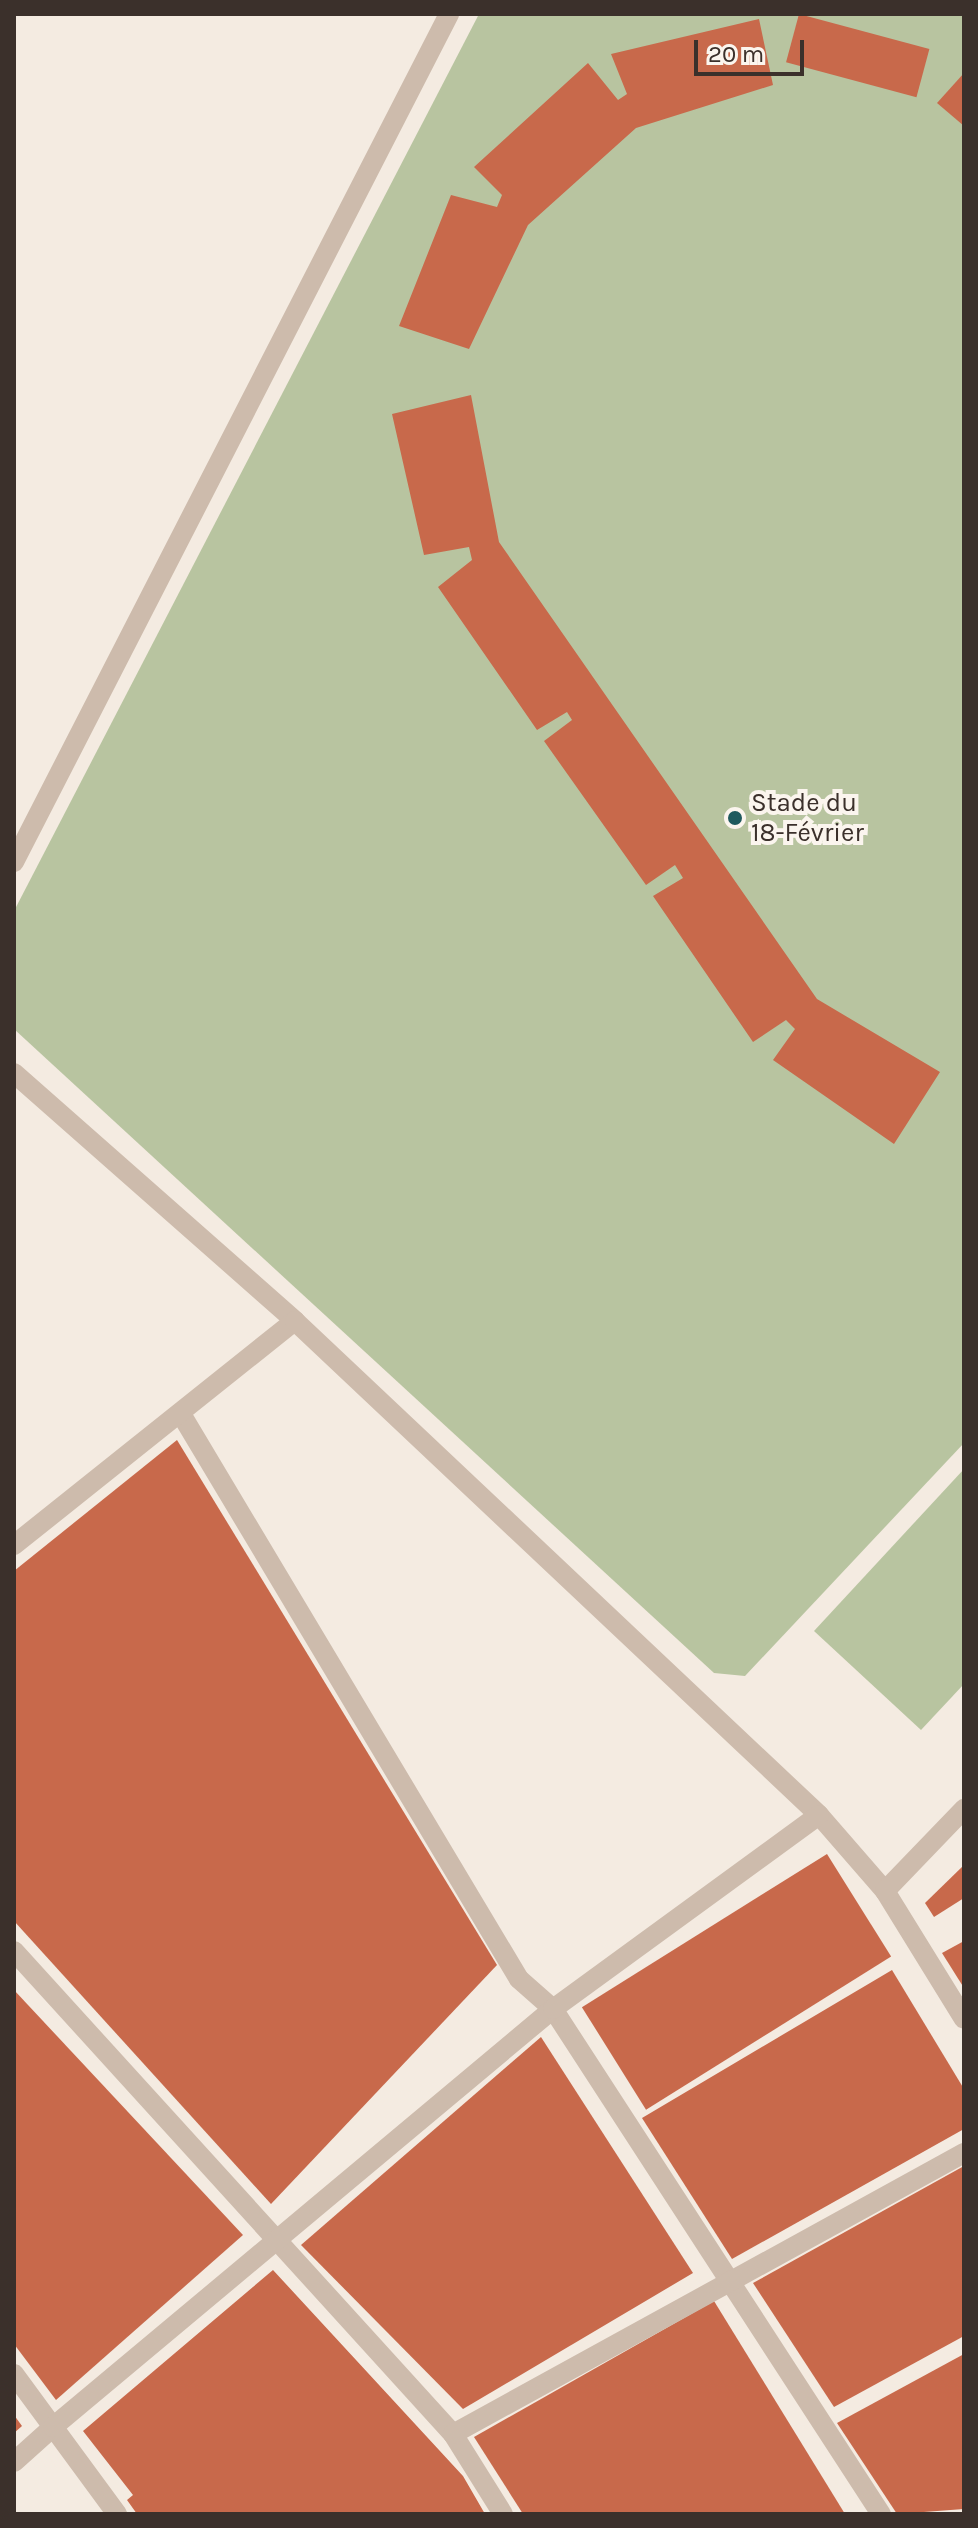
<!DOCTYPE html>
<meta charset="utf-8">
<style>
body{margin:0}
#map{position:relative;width:978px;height:2528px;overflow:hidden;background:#f4ebe1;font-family:Karla,sans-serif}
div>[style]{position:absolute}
.green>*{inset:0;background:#b8c4a0}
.building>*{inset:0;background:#c8694b;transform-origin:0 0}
.street>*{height:20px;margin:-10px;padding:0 10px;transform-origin:10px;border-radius:10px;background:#cdbbac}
.dots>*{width:22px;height:22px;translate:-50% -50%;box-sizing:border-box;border:4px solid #fbf5ee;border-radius:50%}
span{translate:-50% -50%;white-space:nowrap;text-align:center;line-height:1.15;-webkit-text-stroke:8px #fbf5ee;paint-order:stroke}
.poi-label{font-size:26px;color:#3b302b}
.left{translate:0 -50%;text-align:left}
.frame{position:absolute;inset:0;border:16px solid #3b302b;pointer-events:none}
.scale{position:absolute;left:694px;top:40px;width:110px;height:36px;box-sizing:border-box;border:4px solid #3b302b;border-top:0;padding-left:10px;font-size:24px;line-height:28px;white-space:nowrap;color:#3b302b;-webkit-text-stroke:6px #fbf5ee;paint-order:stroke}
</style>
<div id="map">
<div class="green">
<div style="clip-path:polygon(479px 14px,964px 14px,964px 1443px,745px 1676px,714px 1673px,14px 1029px,14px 911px)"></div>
<div style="clip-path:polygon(964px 1469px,964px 1684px,921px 1730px,814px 1631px)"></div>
</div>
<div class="building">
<div style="left:799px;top:14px;width:135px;height:50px;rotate:15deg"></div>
<div style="clip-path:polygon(759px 19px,773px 85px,636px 128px,528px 225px,469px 349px,399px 326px,451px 195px,497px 207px,502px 195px,474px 167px,588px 63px,618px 100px,627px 94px,611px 54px)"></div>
<div style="clip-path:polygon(964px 73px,964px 126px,937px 103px)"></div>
<div style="clip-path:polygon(471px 395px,499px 542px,817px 999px,940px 1072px,894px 1144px,773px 1060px,795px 1029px,786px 1020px,753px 1042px,653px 896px,683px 878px,675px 865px,646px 885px,544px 741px,572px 720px,567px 712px,537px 730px,438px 587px,472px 560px,469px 547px,424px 555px,392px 414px)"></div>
<div style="clip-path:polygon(177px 1440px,497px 1965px,271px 2204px,14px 1921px,14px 1571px)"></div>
<div style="left:827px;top:1854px;width:121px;height:289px;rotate:58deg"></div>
<div style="clip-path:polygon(964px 1865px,964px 1898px,934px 1917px,925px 1903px)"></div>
<div style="clip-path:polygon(964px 1941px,964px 1988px,942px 1953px)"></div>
<div style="clip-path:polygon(892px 1970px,964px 2089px,964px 2129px,732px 2259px,642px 2118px)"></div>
<div style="clip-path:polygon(14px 1990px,243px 2235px,56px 2400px,14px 2344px)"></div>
<div style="clip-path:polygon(541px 2037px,693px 2273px,463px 2409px,301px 2245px)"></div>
<div style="clip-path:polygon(964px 2166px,964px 2336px,834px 2407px,753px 2283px)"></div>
<div style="clip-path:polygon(273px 2270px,463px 2476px,485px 2514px,137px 2514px,127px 2500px,133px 2495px,83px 2431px)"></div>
<div style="clip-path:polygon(714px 2301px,845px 2514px,523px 2514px,474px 2437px)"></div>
<div style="clip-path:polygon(964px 2354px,964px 2509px,897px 2514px,837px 2423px)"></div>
<div style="clip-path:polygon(14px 2415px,22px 2426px,14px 2433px)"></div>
</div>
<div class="street">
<div style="left:14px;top:862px;width:953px;rotate:-62.84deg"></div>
<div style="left:14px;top:1073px;width:375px;rotate:41.4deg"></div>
<div style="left:181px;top:1414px;width:658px;rotate:59.11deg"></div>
<div style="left:519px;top:1979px;width:45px;rotate:41.4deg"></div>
<div style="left:553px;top:2009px;width:602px;rotate:57deg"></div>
<div style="left:14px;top:1545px;width:359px;rotate:-38.6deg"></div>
<div style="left:295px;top:1321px;width:720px;rotate:43.31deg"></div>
<div style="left:819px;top:1815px;width:101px;rotate:49deg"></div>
<div style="left:885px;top:1891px;width:150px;rotate:58.3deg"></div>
<div style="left:885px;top:1891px;width:114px;rotate:-46.1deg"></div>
<div style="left:14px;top:1951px;width:653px;rotate:47.73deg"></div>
<div style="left:453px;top:2434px;width:94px;rotate:58deg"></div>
<div style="left:14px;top:2374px;width:66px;rotate:53.7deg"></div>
<div style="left:53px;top:2427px;width:52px;rotate:138.1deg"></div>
<div style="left:453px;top:2434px;width:583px;rotate:-28.81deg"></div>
<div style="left:117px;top:2514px;width:108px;rotate:-126.3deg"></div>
<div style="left:53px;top:2427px;width:652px;rotate:-39.9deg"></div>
<div style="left:553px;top:2009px;width:329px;rotate:-36.1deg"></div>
</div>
<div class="dots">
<div style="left:735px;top:818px;background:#1f5a5e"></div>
</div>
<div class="poi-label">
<span class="left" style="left:751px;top:818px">Stade du<br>18-Février</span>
</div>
<div class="frame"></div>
<div class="scale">20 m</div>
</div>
